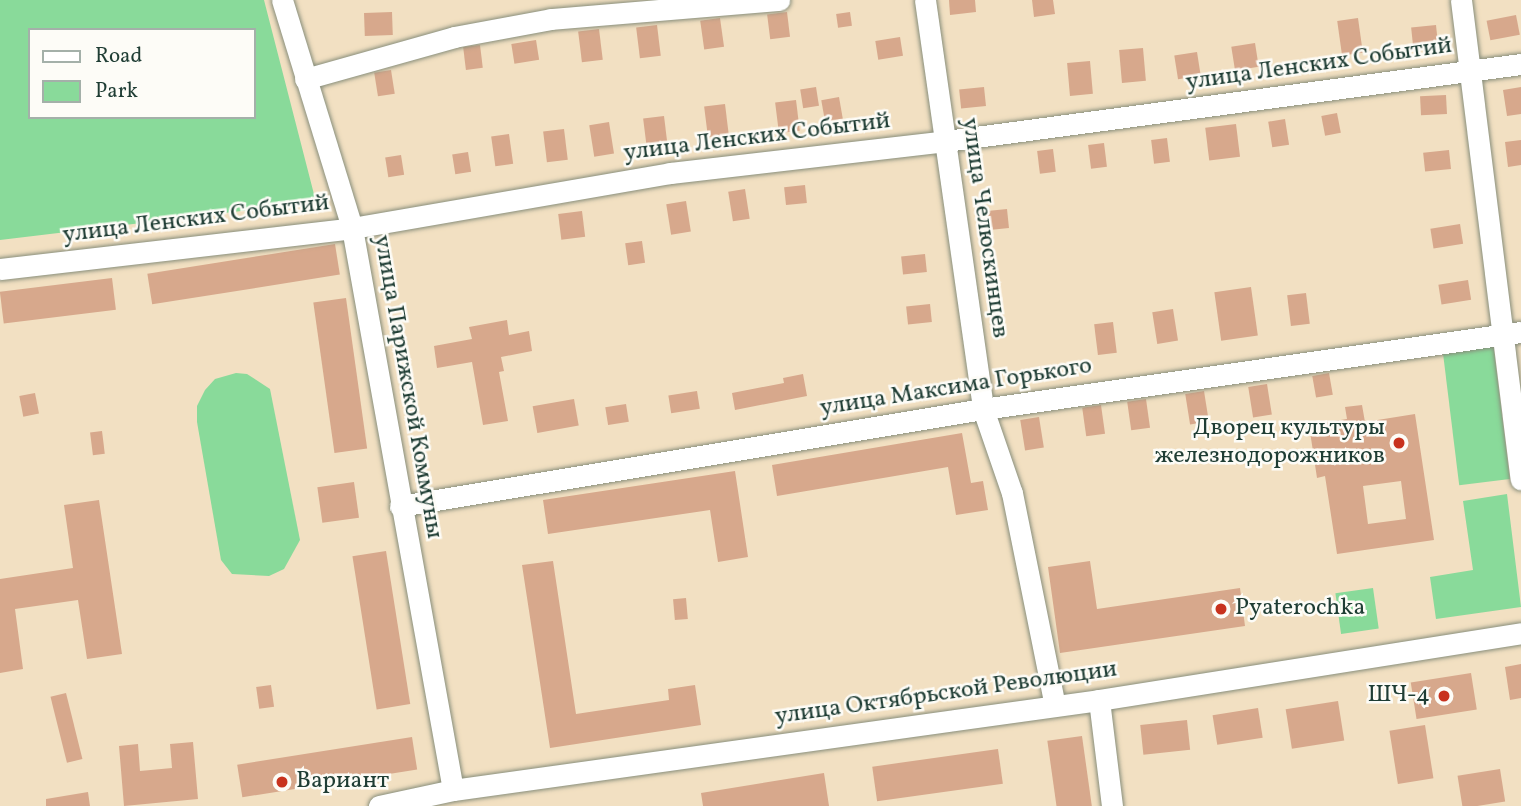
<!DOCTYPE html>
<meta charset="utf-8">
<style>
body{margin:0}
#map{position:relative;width:1521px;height:806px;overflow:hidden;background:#f2e0c2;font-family:Vollkorn,serif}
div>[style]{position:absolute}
.green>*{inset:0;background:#89da9a;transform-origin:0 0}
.building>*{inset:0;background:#d7a88c;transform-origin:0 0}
.roads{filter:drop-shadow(0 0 2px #888e7b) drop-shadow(0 0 2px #888e7b)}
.minor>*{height:21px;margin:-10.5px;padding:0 10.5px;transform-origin:10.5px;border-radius:10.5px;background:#fff}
.dots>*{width:19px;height:19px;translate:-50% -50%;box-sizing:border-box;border:4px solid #fdfcf7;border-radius:50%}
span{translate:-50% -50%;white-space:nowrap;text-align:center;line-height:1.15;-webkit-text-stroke:5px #fdfcf7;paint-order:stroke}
.street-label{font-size:24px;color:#1f3d34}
.poi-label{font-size:24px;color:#1f3d34}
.right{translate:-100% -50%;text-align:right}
.left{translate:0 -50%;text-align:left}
.legend{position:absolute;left:28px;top:28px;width:228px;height:91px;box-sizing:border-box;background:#fdfcf7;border:2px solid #a4b0a9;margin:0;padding:9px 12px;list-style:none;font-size:21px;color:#1f3d34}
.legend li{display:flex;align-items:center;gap:14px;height:35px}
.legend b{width:35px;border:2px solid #a4b0a9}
</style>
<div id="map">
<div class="green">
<div style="clip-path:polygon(evenodd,0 0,264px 0,316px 202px,0 240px,0 0,30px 30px,254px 30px,254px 117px,30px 117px,30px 30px)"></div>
<div style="left:1493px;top:342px;width:138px;height:51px;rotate:83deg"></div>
<div style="clip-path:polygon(236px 373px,247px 374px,270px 389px,300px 540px,284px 569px,269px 576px,232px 574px,221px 560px,197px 422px,197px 406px,205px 390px,215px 379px)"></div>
<div style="clip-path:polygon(1507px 494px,1521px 607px,1436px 619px,1430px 577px,1473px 570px,1463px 501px)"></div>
<div style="left:1373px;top:588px;width:41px;height:38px;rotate:82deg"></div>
</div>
<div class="building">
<div style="clip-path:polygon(949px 0,975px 0,976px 12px,950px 15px)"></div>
<div style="clip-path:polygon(1032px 0,1053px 0,1055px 14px,1034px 17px)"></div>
<div style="left:392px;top:12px;width:23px;height:28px;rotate:88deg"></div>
<div style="left:787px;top:12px;width:25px;height:20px;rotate:83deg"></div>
<div style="left:850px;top:12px;width:14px;height:14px;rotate:82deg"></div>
<div style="left:1516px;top:15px;width:20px;height:30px;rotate:79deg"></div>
<div style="left:720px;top:18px;width:29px;height:20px;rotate:82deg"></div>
<div style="left:1358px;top:18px;width:35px;height:21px;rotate:82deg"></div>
<div style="left:657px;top:25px;width:31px;height:21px;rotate:83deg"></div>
<div style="left:1436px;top:25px;width:20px;height:25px;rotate:84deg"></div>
<div style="left:599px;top:29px;width:31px;height:21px;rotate:83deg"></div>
<div style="left:900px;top:37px;width:19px;height:25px;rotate:81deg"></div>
<div style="left:536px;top:40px;width:20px;height:25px;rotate:81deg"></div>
<div style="left:1255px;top:43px;width:24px;height:24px;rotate:81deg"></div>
<div style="left:480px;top:45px;width:23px;height:17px;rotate:83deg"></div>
<div style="left:1143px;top:48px;width:33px;height:24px;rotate:85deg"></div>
<div style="left:1197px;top:52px;width:24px;height:23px;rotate:81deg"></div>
<div style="left:1090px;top:61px;width:33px;height:23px;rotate:85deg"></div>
<div style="left:391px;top:70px;width:24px;height:17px;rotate:81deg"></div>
<div style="left:816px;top:87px;width:19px;height:16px;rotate:81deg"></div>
<div style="left:984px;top:87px;width:19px;height:25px;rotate:84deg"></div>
<div style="clip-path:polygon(1521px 87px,1521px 114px,1507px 116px,1503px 90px)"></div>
<div style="left:1446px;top:95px;width:19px;height:26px;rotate:87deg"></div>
<div style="left:839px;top:97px;width:22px;height:18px;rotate:80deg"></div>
<div style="left:796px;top:100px;width:31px;height:21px;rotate:83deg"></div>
<div style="left:725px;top:104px;width:31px;height:21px;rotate:83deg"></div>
<div style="left:1337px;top:113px;width:20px;height:16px;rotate:79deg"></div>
<div style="left:664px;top:116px;width:31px;height:21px;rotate:83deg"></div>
<div style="left:1285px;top:119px;width:26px;height:17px;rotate:81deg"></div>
<div style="left:609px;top:122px;width:32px;height:20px;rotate:81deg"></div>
<div style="left:1236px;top:124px;width:33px;height:31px;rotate:83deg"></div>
<div style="left:564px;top:129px;width:31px;height:21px;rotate:83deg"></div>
<div style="left:509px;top:134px;width:30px;height:18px;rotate:82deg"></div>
<div style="left:1167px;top:138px;width:24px;height:16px;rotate:83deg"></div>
<div style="clip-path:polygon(1521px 140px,1521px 165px,1508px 167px,1505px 142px)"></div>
<div style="left:1104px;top:143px;width:24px;height:16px;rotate:83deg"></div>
<div style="left:1053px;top:149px;width:23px;height:16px;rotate:83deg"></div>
<div style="left:1449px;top:150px;width:19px;height:26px;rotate:84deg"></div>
<div style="left:468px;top:152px;width:20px;height:16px;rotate:81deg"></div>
<div style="left:401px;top:155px;width:20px;height:16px;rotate:81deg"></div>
<div style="left:805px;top:185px;width:18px;height:21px;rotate:84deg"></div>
<div style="left:745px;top:189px;width:30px;height:17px;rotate:81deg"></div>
<div style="left:686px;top:201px;width:31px;height:20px;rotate:81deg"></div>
<div style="left:1007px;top:209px;width:19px;height:27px;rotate:84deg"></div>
<div style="left:582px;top:211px;width:26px;height:24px;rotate:83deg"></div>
<div style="left:1460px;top:224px;width:20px;height:30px;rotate:81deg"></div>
<div style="left:642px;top:241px;width:22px;height:17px;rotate:82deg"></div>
<div style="left:335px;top:244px;width:31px;height:190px;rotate:81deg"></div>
<div style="left:925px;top:254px;width:18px;height:24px;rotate:84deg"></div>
<div style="left:112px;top:278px;width:32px;height:113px;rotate:83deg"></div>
<div style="left:1468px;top:280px;width:20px;height:30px;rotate:81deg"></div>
<div style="left:1251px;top:287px;width:49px;height:37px;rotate:82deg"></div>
<div style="left:1306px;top:293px;width:31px;height:19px;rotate:83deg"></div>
<div style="left:346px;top:298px;width:152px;height:33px;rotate:82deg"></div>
<div style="left:930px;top:304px;width:18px;height:24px;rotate:84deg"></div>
<div style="left:1173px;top:309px;width:32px;height:21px;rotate:81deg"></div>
<div style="clip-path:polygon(507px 320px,509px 335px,529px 331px,532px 351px,501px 357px,504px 371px,499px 372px,508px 421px,483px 425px,472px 362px,437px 368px,434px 346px,472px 339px,469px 327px)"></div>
<div style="left:1113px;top:322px;width:31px;height:19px;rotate:83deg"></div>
<div style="left:1329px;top:373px;width:22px;height:17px;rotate:80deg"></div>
<div style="clip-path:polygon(803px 374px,807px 396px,735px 410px,732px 393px,784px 383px,783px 378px)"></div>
<div style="left:1267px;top:384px;width:31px;height:19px;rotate:81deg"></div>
<div style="left:697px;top:391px;width:18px;height:29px;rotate:81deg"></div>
<div style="left:1204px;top:391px;width:31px;height:19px;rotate:81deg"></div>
<div style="left:35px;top:393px;width:21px;height:16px;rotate:79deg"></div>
<div style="left:574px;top:399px;width:27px;height:42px;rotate:80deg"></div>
<div style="left:1146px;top:399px;width:29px;height:19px;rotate:82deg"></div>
<div style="left:626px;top:404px;width:18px;height:21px;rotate:81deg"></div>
<div style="left:1101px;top:405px;width:29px;height:19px;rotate:82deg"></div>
<div style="clip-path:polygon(evenodd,1362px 405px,1365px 422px,1415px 414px,1434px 540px,1337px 554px,1325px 476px,1317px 478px,1309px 425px,1347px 419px,1345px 407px,1362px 405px,1401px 481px,1406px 519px,1368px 524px,1363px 486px,1401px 481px)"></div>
<div style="left:1039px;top:417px;width:31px;height:19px;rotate:81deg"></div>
<div style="left:102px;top:431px;width:23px;height:12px;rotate:83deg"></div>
<div style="clip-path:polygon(962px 433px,971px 483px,983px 481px,988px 510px,956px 515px,948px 467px,777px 496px,772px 465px)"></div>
<div style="clip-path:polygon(735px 471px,748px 557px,718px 562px,710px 510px,548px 534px,543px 500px)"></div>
<div style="left:354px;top:482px;width:36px;height:37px;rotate:82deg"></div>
<div style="clip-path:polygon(99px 500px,122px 654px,87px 659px,78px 600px,15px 609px,23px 669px,0 673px,0 579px,73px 568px,64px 505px)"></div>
<div style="left:386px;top:551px;width:155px;height:34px;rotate:81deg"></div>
<div style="clip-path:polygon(553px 561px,576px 714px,669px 700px,668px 689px,695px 685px,701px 725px,550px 748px,522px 565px)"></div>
<div style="clip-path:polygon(1090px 561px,1097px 609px,1240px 588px,1245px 626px,1060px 653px,1048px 567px)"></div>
<div style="left:686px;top:598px;width:21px;height:13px;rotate:85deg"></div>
<div style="clip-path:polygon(1521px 664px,1521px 698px,1510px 700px,1505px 667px)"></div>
<div style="left:1471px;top:673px;width:37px;height:61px;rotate:81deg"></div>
<div style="left:271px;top:685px;width:22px;height:15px;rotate:82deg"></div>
<div style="left:66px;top:693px;width:68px;height:16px;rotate:76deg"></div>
<div style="left:1338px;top:701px;width:40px;height:53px;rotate:81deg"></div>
<div style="left:1258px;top:708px;width:30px;height:46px;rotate:81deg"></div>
<div style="left:1187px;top:720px;width:30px;height:47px;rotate:84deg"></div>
<div style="left:1425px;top:725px;width:54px;height:36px;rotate:81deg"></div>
<div style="left:1082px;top:736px;width:71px;height:35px;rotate:82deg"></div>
<div style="left:412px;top:737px;width:33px;height:177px;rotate:81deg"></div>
<div style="clip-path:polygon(193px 742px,198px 799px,124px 806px,119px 746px,138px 744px,140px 771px,172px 768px,170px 744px)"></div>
<div style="left:998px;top:749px;width:35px;height:127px;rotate:82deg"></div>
<div style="left:1500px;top:769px;width:33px;height:43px;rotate:81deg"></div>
<div style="clip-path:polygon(824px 773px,829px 806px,703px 806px,701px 793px)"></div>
<div style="clip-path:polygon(88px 792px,90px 806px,46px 806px,46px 799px)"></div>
</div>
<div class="roads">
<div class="minor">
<div style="left:282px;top:0;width:239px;rotate:72.9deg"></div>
<div style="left:352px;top:228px;width:571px;rotate:79.81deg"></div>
<div style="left:925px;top:0;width:413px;rotate:81.9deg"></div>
<div style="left:983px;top:409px;width:89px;rotate:71deg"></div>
<div style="left:1012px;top:493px;width:217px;rotate:78.6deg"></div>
<div style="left:1461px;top:0;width:483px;rotate:82.9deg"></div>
<div style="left:305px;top:79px;width:155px;rotate:-15.7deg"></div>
<div style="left:454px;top:37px;width:99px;rotate:-10.5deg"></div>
<div style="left:551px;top:19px;width:229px;rotate:-4.8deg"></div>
<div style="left:0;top:269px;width:354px;rotate:-6.6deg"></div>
<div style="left:352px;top:228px;width:323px;rotate:-9.8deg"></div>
<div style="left:670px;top:173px;width:278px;rotate:-6.6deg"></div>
<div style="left:946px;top:141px;width:580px;rotate:-7.63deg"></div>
<div style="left:400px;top:506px;width:591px;rotate:-9.45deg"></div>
<div style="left:983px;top:409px;width:543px;rotate:-8.15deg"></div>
<div style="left:1099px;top:700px;width:107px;rotate:83deg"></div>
<div style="left:379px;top:806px;width:76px;rotate:-12.2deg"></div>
<div style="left:453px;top:790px;width:652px;rotate:-7.93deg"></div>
<div style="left:1099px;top:700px;width:427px;rotate:-9deg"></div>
</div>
</div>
<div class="dots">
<div style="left:1399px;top:443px;background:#c8321e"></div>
<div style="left:1221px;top:609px;background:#c8321e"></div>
<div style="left:1444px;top:696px;background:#c8321e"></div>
<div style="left:282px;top:782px;background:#c8321e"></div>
</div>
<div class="street-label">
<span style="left:1319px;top:65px;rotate:-8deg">улица Ленских Событий</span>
<span style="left:757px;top:138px;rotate:-7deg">улица Ленских Событий</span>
<span style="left:196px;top:220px;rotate:-7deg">улица Ленских Событий</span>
<span style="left:984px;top:228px;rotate:82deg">улица Челюскинцев</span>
<span style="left:407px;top:387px;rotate:80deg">улица Парижской Коммуны</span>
<span style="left:956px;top:388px;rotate:-9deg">улица Максима Горького</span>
<span style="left:946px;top:694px;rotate:-8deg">улица Октябрьской Революции</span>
</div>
<div class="poi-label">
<span class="right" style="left:1385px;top:443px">Дворец культуры<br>железнодорожников</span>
<span class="left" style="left:1235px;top:609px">Pyaterochka</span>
<span class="right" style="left:1430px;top:696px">ШЧ-4</span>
<span class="left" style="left:296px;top:782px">Вариант</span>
</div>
<ul class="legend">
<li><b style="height:9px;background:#fff"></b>Road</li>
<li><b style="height:19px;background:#89da9a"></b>Park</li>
</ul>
</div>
